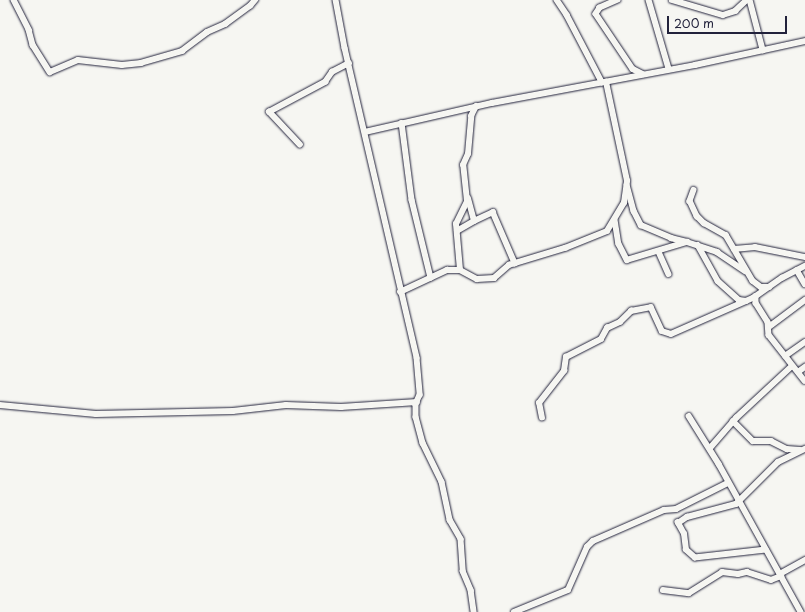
<!DOCTYPE html>
<style>
body{margin:0}
#map{position:relative;width:805px;height:612px;overflow:hidden;background:#f6f6f2;font-family:"Playpen Sans",sans-serif}
div>[style]{position:absolute}
.roads{filter:drop-shadow(0 0 1px #22223b) drop-shadow(0 0 1px #22223b)}
.minor>*{height:5.5px;margin:-2.75px;padding:0 2.75px;transform-origin:2.75px;border-radius:2.75px;background:#f6f6f2}
span{translate:-50% -50%;white-space:nowrap;text-align:center;line-height:1.15;-webkit-text-stroke:4px #f6f6f2;paint-order:stroke}
.scale{position:absolute;left:667px;top:16px;width:120px;height:18px;box-sizing:border-box;border:2px solid #22223b;border-top:0;padding-left:5px;font-size:12px;line-height:14px;white-space:nowrap;color:#22223b;-webkit-text-stroke:3px #f6f6f2;paint-order:stroke}
</style>
<div id="map">
<div class="roads">
<div class="minor">
<div style="left:14px;top:0;width:34px;rotate:63deg"></div>
<div style="left:29px;top:30px;width:16px;rotate:75deg"></div>
<div style="left:33px;top:45px;width:32px;rotate:58deg"></div>
<div style="left:50px;top:72px;width:30px;rotate:-23deg"></div>
<div style="left:78px;top:60px;width:44px;rotate:6.5deg"></div>
<div style="left:122px;top:65px;width:19px;rotate:-6deg"></div>
<div style="left:141px;top:63px;width:43px;rotate:-16.3deg"></div>
<div style="left:182px;top:51px;width:31px;rotate:-37deg"></div>
<div style="left:207px;top:32px;width:20px;rotate:-24deg"></div>
<div style="left:225px;top:24px;width:31px;rotate:-36deg"></div>
<div style="left:250px;top:6px;width:8px;rotate:-50deg"></div>
<div style="left:336px;top:0;width:49px;rotate:79.4deg"></div>
<div style="left:345px;top:48px;width:318px;rotate:76.9deg"></div>
<div style="left:417px;top:358px;width:37px;rotate:85deg"></div>
<div style="left:420px;top:395px;width:10px;rotate:114deg"></div>
<div style="left:416px;top:404px;width:13px;rotate:90deg"></div>
<div style="left:416px;top:417px;width:27px;rotate:75deg"></div>
<div style="left:423px;top:443px;width:43px;rotate:64deg"></div>
<div style="left:442px;top:482px;width:39px;rotate:78deg"></div>
<div style="left:450px;top:520px;width:22px;rotate:60deg"></div>
<div style="left:461px;top:539px;width:32px;rotate:86deg"></div>
<div style="left:463px;top:571px;width:21px;rotate:67deg"></div>
<div style="left:471px;top:590px;width:22px;rotate:82deg"></div>
<div style="left:557px;top:0;width:18px;rotate:56deg"></div>
<div style="left:567px;top:15px;width:76px;rotate:62.4deg"></div>
<div style="left:618px;top:0;width:20px;rotate:156deg"></div>
<div style="left:600px;top:8px;width:7px;rotate:124deg"></div>
<div style="left:596px;top:14px;width:66px;rotate:56.1deg"></div>
<div style="left:633px;top:69px;width:11px;rotate:27deg"></div>
<div style="left:649px;top:0;width:72px;rotate:73.8deg"></div>
<div style="left:672px;top:0;width:53px;rotate:16.4deg"></div>
<div style="left:723px;top:15px;width:13px;rotate:-18deg"></div>
<div style="left:735px;top:11px;width:16px;rotate:-43deg"></div>
<div style="left:750px;top:0;width:52px;rotate:75.4deg"></div>
<div style="left:402px;top:123px;width:78px;rotate:82.6deg"></div>
<div style="left:412px;top:200px;width:80px;rotate:76.3deg"></div>
<div style="left:365px;top:132px;width:130px;rotate:-12.9deg"></div>
<div style="left:492px;top:103px;width:207px;rotate:-10.6deg"></div>
<div style="left:695px;top:65px;width:113px;rotate:-12.3deg"></div>
<div style="left:300px;top:145px;width:45px;rotate:-133.2deg"></div>
<div style="left:269px;top:112px;width:64px;rotate:-28.2deg"></div>
<div style="left:325px;top:82px;width:12px;rotate:-55deg"></div>
<div style="left:332px;top:72px;width:19px;rotate:-28deg"></div>
<div style="left:627px;top:185px;width:27px;rotate:75deg"></div>
<div style="left:634px;top:211px;width:16px;rotate:63deg"></div>
<div style="left:641px;top:225px;width:33px;rotate:23deg"></div>
<div style="left:671px;top:238px;width:16px;rotate:14deg"></div>
<div style="left:694px;top:190px;width:12px;rotate:110deg"></div>
<div style="left:690px;top:201px;width:17px;rotate:65deg"></div>
<div style="left:697px;top:216px;width:10px;rotate:45deg"></div>
<div style="left:704px;top:223px;width:25px;rotate:29deg"></div>
<div style="left:726px;top:235px;width:53px;rotate:59.6deg"></div>
<div style="left:753px;top:281px;width:10px;rotate:37deg"></div>
<div style="left:761px;top:287px;width:8px"></div>
<div style="left:615px;top:220px;width:24px;rotate:81deg"></div>
<div style="left:619px;top:244px;width:18px;rotate:63deg"></div>
<div style="left:627px;top:260px;width:63px;rotate:-16.7deg"></div>
<div style="left:687px;top:242px;width:32px;rotate:18deg"></div>
<div style="left:717px;top:252px;width:34px;rotate:34deg"></div>
<div style="left:474px;top:221px;width:21px;rotate:-25deg"></div>
<div style="left:493px;top:212px;width:56px;rotate:66.7deg"></div>
<div style="left:457px;top:231px;width:20px;rotate:-30deg"></div>
<div style="left:474px;top:221px;width:23px;rotate:-105deg"></div>
<div style="left:698px;top:245px;width:41px;rotate:60.9deg"></div>
<div style="left:718px;top:281px;width:28px;rotate:42deg"></div>
<div style="left:739px;top:300px;width:7px;rotate:8deg"></div>
<div style="left:734px;top:249px;width:21px;rotate:-5deg"></div>
<div style="left:755px;top:247px;width:51px;rotate:11.3deg"></div>
<div style="left:659px;top:252px;width:24px;rotate:66deg"></div>
<div style="left:460px;top:270px;width:46px;rotate:-95deg"></div>
<div style="left:456px;top:224px;width:25px;rotate:-64deg"></div>
<div style="left:467px;top:201px;width:36px;rotate:-96deg"></div>
<div style="left:463px;top:165px;width:12px;rotate:-66deg"></div>
<div style="left:468px;top:154px;width:38px;rotate:-85deg"></div>
<div style="left:471px;top:116px;width:11px;rotate:-63deg"></div>
<div style="left:797px;top:270px;width:16px;rotate:60deg"></div>
<div style="left:400px;top:292px;width:52px;rotate:-25.1deg"></div>
<div style="left:447px;top:270px;width:13px"></div>
<div style="left:460px;top:270px;width:19px;rotate:28deg"></div>
<div style="left:477px;top:279px;width:17px;rotate:-3deg"></div>
<div style="left:494px;top:278px;width:20px;rotate:-41deg"></div>
<div style="left:509px;top:265px;width:59px;rotate:-16.9deg"></div>
<div style="left:565px;top:248px;width:45px;rotate:-22deg"></div>
<div style="left:607px;top:231px;width:33px;rotate:-59deg"></div>
<div style="left:624px;top:203px;width:22px;rotate:-82deg"></div>
<div style="left:627px;top:181px;width:101px;rotate:-102deg"></div>
<div style="left:756px;top:296px;width:7px;rotate:90deg"></div>
<div style="left:756px;top:303px;width:22px;rotate:58deg"></div>
<div style="left:768px;top:322px;width:13px;rotate:86deg"></div>
<div style="left:769px;top:335px;width:58px;rotate:52deg"></div>
<div style="left:769px;top:327px;width:45px;rotate:-36.9deg"></div>
<div style="left:785px;top:356px;width:24px;rotate:-35deg"></div>
<div style="left:798px;top:372px;width:9px;rotate:-36deg"></div>
<div style="left:0;top:405px;width:96px;rotate:5.4deg"></div>
<div style="left:96px;top:414px;width:137px;rotate:-1.3deg"></div>
<div style="left:233px;top:411px;width:53px;rotate:-6.5deg"></div>
<div style="left:286px;top:405px;width:55px;rotate:2.1deg"></div>
<div style="left:341px;top:407px;width:76px;rotate:-3.8deg"></div>
<div style="left:689px;top:416px;width:57px;rotate:58deg"></div>
<div style="left:719px;top:464px;width:169px;rotate:61deg"></div>
<div style="left:542px;top:418px;width:15px;rotate:-101deg"></div>
<div style="left:539px;top:403px;width:41px;rotate:-52deg"></div>
<div style="left:564px;top:371px;width:14px;rotate:-82deg"></div>
<div style="left:566px;top:357px;width:39px;rotate:-27deg"></div>
<div style="left:601px;top:339px;width:13px;rotate:-61deg"></div>
<div style="left:607px;top:328px;width:14px;rotate:-25deg"></div>
<div style="left:620px;top:322px;width:16px;rotate:-45deg"></div>
<div style="left:631px;top:311px;width:20px;rotate:-11deg"></div>
<div style="left:651px;top:307px;width:26px;rotate:65deg"></div>
<div style="left:662px;top:331px;width:9px;rotate:18deg"></div>
<div style="left:671px;top:334px;width:90px;rotate:-23.7deg"></div>
<div style="left:753px;top:298px;width:35px;rotate:-35deg"></div>
<div style="left:782px;top:278px;width:26px;rotate:-28deg"></div>
<div style="left:733px;top:421px;width:28px;rotate:45deg"></div>
<div style="left:753px;top:441px;width:18px"></div>
<div style="left:771px;top:441px;width:18px;rotate:27deg"></div>
<div style="left:787px;top:449px;width:13px;rotate:4deg"></div>
<div style="left:710px;top:448px;width:40px;rotate:-49deg"></div>
<div style="left:736px;top:418px;width:76px;rotate:-42.9deg"></div>
<div style="left:766px;top:550px;width:71px;rotate:173.6deg"></div>
<div style="left:695px;top:558px;width:12px;rotate:-138deg"></div>
<div style="left:686px;top:550px;width:16px;rotate:-97deg"></div>
<div style="left:684px;top:534px;width:13px;rotate:-119deg"></div>
<div style="left:678px;top:523px;width:11px;rotate:-34deg"></div>
<div style="left:687px;top:517px;width:51px;rotate:-14.9deg"></div>
<div style="left:736px;top:504px;width:59px;rotate:-45deg"></div>
<div style="left:778px;top:462px;width:30px;rotate:-26deg"></div>
<div style="left:780px;top:574px;width:29px;rotate:-29deg"></div>
<div style="left:663px;top:590px;width:26px;rotate:7deg"></div>
<div style="left:689px;top:593px;width:39px;rotate:-32deg"></div>
<div style="left:722px;top:572px;width:16px;rotate:7deg"></div>
<div style="left:738px;top:574px;width:9px;rotate:-13deg"></div>
<div style="left:747px;top:572px;width:25px;rotate:18deg"></div>
<div style="left:771px;top:580px;width:11px;rotate:-22deg"></div>
<div style="left:514px;top:612px;width:58px;rotate:-22.2deg"></div>
<div style="left:568px;top:590px;width:47px;rotate:-66.2deg"></div>
<div style="left:587px;top:547px;width:8px;rotate:-45deg"></div>
<div style="left:593px;top:541px;width:77px;rotate:-23.6deg"></div>
<div style="left:664px;top:510px;width:12px;rotate:-5deg"></div>
<div style="left:676px;top:509px;width:58px;rotate:-26.6deg"></div>
</div>
</div>
<div class="scale">200 m</div>
</div>
